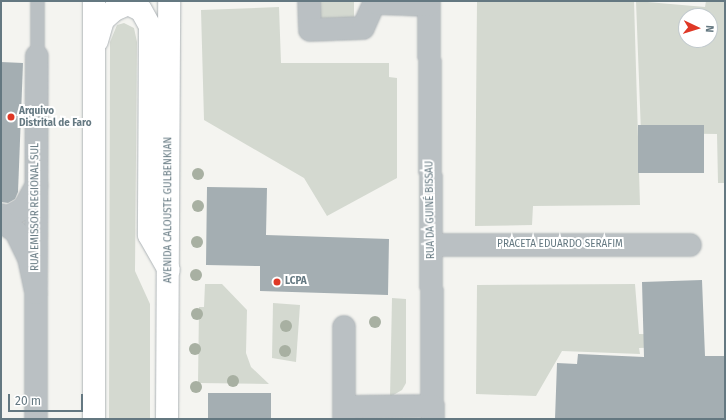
<!DOCTYPE html>
<meta charset="utf-8">
<style>
body{margin:0}
#map{position:relative;width:726px;height:420px;overflow:hidden;background:#f4f4f0;font-family:"Fira Sans",sans-serif}
div>[style]{position:absolute}
.green>*{inset:0;background:#d4d9d0;transform-origin:0 0}
.building>*{inset:0;background:#a4aeb2;transform-origin:0 0}
.roads{filter:drop-shadow(0 0 1px #aeb4b7) drop-shadow(0 0 1px #aeb4b7)}
.lane>*{height:13px;margin:-6.5px;padding:0 6.5px;transform-origin:6.5px;border-radius:6.5px;background:#bac0c3}
.street>*{height:22px;margin:-11px;padding:0 11px;transform-origin:11px;border-radius:11px;background:#bac0c3}
.primary>*{height:22px;margin:-11px;padding:0 11px;transform-origin:11px;border-radius:11px;background:#fff}
.trees>*{width:12px;height:12px;margin:-6px;border-radius:50%;background:#a8b0a2}
.dots>*{width:11px;height:11px;translate:-50% -50%;box-sizing:border-box;border:2px solid #fff;border-radius:50%}
span{translate:-50% -50%;white-space:nowrap;text-align:center;line-height:1.15;-webkit-text-stroke:4px #fff;paint-order:stroke}
.poi-label{font-size:10px;color:#647881;font-weight:700}
.left{translate:0 -50%;text-align:left}
.street-label{font-size:10px;color:#647881}
.frame{position:absolute;inset:0;border:2px solid #647881;pointer-events:none}
.north{position:absolute;left:678px;top:8px;width:40px;height:40px;box-sizing:border-box;background:#fff;border:1px solid #c1c9cd;border-radius:50%;rotate:94deg;font-size:11px;font-weight:700;line-height:16px;text-align:center;color:#647881}
.north::after{content:'';display:block;margin:auto;width:14px;height:18px;background:#df3826;clip-path:polygon(50% 0,100% 100%,50% 72%,0 100%)}
.scale{position:absolute;left:8px;top:394px;width:75px;height:18px;box-sizing:border-box;border:2px solid #647881;border-top:0;padding-left:5px;font-size:12px;line-height:14px;white-space:nowrap;color:#647881;-webkit-text-stroke:3px #fff;paint-order:stroke}
</style>
<div id="map">
<div class="green">
<div style="left:320px;top:1px;width:34px;height:17px"></div>
<div style="clip-path:polygon(477px 1px,634px 1px,640px 205px,533px 206px,532px 225px,475px 226px)"></div>
<div style="clip-path:polygon(evenodd,636px 1px,705px 7px,706px 1px,725px 1px,725px 183px,718px 183px,717px 134px,641px 133px,636px 1px,686px 16px,710px 16px,710px 40px,686px 40px,686px 16px)"></div>
<div style="clip-path:polygon(279px 7px,281px 63px,389px 63px,389px 77px,397px 78px,397px 178px,327px 216px,304px 178px,204px 120px,201px 10px)"></div>
<div style="clip-path:polygon(124px 23px,134px 28px,137px 42px,135px 271px,150px 304px,150px 419px,109px 419px,110px 42px,117px 25px)"></div>
<div style="clip-path:polygon(205px 284px,222px 284px,247px 310px,246px 353px,251px 367px,269px 384px,198px 383px,199px 307px,204px 307px)"></div>
<div style="clip-path:polygon(635px 284px,639px 334px,702px 335px,703px 346px,639px 348px,640px 354px,562px 351px,536px 396px,476px 394px,477px 285px)"></div>
<div style="clip-path:polygon(392px 298px,406px 299px,406px 383px,402px 390px,390px 397px)"></div>
<div style="clip-path:polygon(273px 303px,300px 305px,296px 362px,272px 358px)"></div>
</div>
<div class="building">
<div style="clip-path:polygon(1px 62px,23px 63px,18px 192px,15px 199px,8px 203px,1px 202px)"></div>
<div style="left:704px;top:125px;width:48px;height:66px;rotate:90deg"></div>
<div style="clip-path:polygon(207px 187px,267px 188px,266px 235px,389px 239px,388px 295px,260px 291px,260px 266px,206px 265px)"></div>
<div style="clip-path:polygon(702px 280px,705px 356px,725px 356px,725px 419px,555px 419px,557px 363px,577px 364px,578px 354px,644px 357px,642px 282px)"></div>
<div style="left:208px;top:393px;width:63px;height:26px"></div>
</div>
<div class="roads">
<div class="lane">
<div style="left:37px;top:56px;width:55px;rotate:-90deg"></div>
</div>
<div class="street">
<div style="left:309px;top:1px;width:29px;rotate:88deg"></div>
<div style="left:310px;top:30px;width:53px;rotate:-2.2deg"></div>
<div style="left:363px;top:28px;width:30px;rotate:-66deg"></div>
<div style="left:429px;top:1px;width:418px;rotate:89.5deg"></div>
<div style="left:376px;top:3px;width:53px;rotate:2.2deg"></div>
<div style="left:1px;top:215px;width:7px;rotate:16deg"></div>
<div style="left:8px;top:217px;width:18px;rotate:-29deg"></div>
<div style="left:24px;top:208px;width:26px;rotate:-61deg"></div>
<div style="left:1px;top:221px;width:19px;rotate:36deg"></div>
<div style="left:16px;top:232px;width:30px;rotate:64deg"></div>
<div style="left:29px;top:259px;width:35px;rotate:78deg"></div>
<div style="left:36px;top:293px;width:126px;rotate:90deg"></div>
<div style="left:431px;top:245px;width:259px"></div>
<div style="left:36px;top:293px;width:237px;rotate:-89.8deg"></div>
<div style="left:344px;top:407px;width:89px;rotate:-0.6deg"></div>
<div style="left:344px;top:419px;width:92px;rotate:-90deg"></div>
</div>
<div class="primary">
<div style="left:97px;top:41px;width:22px;rotate:-74deg"></div>
<div style="left:103px;top:20px;width:15px;rotate:-42deg"></div>
<div style="left:114px;top:10px;width:15px;rotate:-23deg"></div>
<div style="left:128px;top:4px;width:14px;rotate:25deg"></div>
<div style="left:141px;top:10px;width:18px;rotate:61deg"></div>
<div style="left:150px;top:26px;width:209px;rotate:90.3deg"></div>
<div style="left:149px;top:235px;width:40px;rotate:60.3deg"></div>
<div style="left:94px;top:419px;width:418px;rotate:-90deg"></div>
<div style="left:167px;top:419px;width:418px;rotate:-89.7deg"></div>
</div>
</div>
<div class="trees">
<div style="left:198px;top:174px"></div>
<div style="left:198px;top:206px"></div>
<div style="left:197px;top:242px"></div>
<div style="left:196px;top:275px"></div>
<div style="left:197px;top:314px"></div>
<div style="left:375px;top:322px"></div>
<div style="left:286px;top:326px"></div>
<div style="left:195px;top:349px"></div>
<div style="left:285px;top:351px"></div>
<div style="left:233px;top:381px"></div>
<div style="left:196px;top:387px"></div>
</div>
<div class="dots">
<div style="left:11px;top:117px;background:#df3826"></div>
<div style="left:277px;top:282px;background:#df3826"></div>
</div>
<div class="poi-label">
<span class="left" style="left:19px;top:117px">Arquivo<br>Distrital de Faro</span>
<span class="left" style="left:285px;top:282px">LCPA</span>
</div>
<div class="street-label">
<span style="left:36px;top:207px;rotate:-90deg">RUA EMISSOR REGIONAL SUL</span>
<span style="left:169px;top:210px;rotate:-90deg">AVENIDA CALOUSTE GULBENKIAN</span>
<span style="left:431px;top:210px;rotate:-91deg">RUA DA GUINÉ BISSAU</span>
<span style="left:560px;top:245px">PRACETA EDUARDO SERAFIM</span>
</div>
<div class="frame"></div>
<div class="north">N</div>
<div class="scale">20 m</div>
</div>
